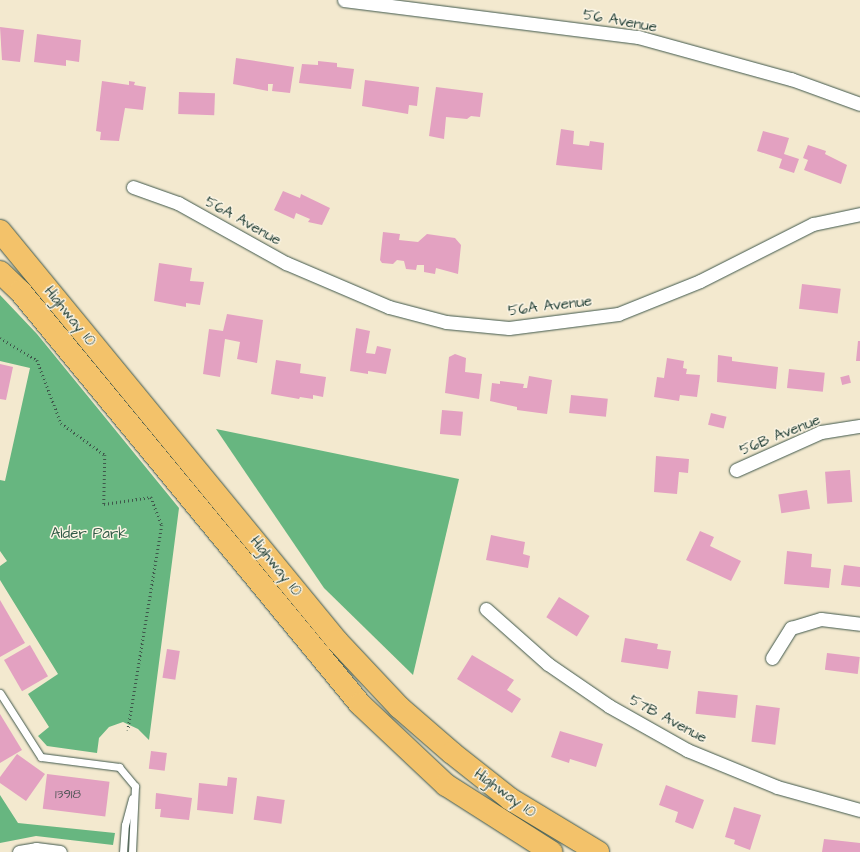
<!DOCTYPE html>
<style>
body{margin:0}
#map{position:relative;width:860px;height:852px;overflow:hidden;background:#f3e9cf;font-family:"Architects Daughter",sans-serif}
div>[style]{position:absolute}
.forest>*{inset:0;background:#67b680}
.building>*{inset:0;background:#e3a1c1;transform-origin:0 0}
.path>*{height:2.5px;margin-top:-1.25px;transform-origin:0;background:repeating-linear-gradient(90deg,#3f574b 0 1px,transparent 0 4px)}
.roads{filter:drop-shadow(0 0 1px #3f574b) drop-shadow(0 0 1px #3f574b)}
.service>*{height:7px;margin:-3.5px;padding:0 3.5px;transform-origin:3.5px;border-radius:3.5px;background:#fff}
.minor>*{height:13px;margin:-6.5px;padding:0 6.5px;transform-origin:6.5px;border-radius:6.5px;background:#fff}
.trunk>*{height:22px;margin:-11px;padding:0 11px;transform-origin:11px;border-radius:11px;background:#f3c26a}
span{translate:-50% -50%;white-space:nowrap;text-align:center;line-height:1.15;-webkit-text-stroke:3px #fcf5e5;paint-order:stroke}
.number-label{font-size:13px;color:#505657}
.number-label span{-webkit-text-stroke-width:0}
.street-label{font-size:15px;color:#1f3d34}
.park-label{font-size:15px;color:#325b48}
</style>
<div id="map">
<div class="forest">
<div style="clip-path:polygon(0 295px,37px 334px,179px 508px,149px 740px,138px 729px,123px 722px,109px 727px,99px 738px,97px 753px,47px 746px,38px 736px,49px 727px,28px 694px,58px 674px,0 580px,0 566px,7px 561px,0 551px,0 480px,5px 481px,30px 368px,0 361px)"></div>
<div style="clip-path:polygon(216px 429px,459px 479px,413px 675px,324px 588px)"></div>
<div style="clip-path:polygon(0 795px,18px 823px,115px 833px,113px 845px,36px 836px,0 843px)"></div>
</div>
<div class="building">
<div style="clip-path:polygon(0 27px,24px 30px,20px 62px,2px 60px)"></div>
<div style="clip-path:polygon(37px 34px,81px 40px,79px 62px,66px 60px,66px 66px,34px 62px)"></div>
<div style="clip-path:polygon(236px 58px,294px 67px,290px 93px,272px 91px,273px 84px,268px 84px,268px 91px,233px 84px)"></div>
<div style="clip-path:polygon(318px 61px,337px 63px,337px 67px,354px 69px,351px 89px,299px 83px,302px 64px,318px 65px)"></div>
<div style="clip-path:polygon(365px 80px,419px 87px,417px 106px,409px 105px,408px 114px,362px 106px)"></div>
<div style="clip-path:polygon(102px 81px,129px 85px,129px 81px,135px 82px,134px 85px,146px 87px,143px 110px,125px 108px,119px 141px,100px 140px,101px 132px,96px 131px)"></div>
<div style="clip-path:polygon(436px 87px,483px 93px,480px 117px,471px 116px,467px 119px,446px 117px,444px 139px,429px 136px)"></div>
<div style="left:179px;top:92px;width:36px;height:22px;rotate:2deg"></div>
<div style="clip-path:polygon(561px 129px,574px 131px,573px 144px,589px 146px,590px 141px,604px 143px,602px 170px,556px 165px)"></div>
<div style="clip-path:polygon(763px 131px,789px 138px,784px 154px,799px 159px,794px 173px,779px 168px,782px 159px,757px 151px)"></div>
<div style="clip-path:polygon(808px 145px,826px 151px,825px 154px,847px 165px,841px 184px,804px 170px,808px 160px,803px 158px)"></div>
<div style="clip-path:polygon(283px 191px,300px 198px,301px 194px,330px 208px,322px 225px,308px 222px,310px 219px,296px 213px,294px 219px,274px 210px)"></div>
<div style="clip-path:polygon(383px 232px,400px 234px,399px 240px,418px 242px,427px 234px,455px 238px,461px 245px,458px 274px,436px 268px,435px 274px,424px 272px,424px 265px,417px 265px,416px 270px,406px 269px,404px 261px,397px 260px,393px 264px,382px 263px,380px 260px)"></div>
<div style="clip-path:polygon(159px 263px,192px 268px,190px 281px,204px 282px,200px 305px,186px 303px,186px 307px,154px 301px)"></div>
<div style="left:802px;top:284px;width:39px;height:25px;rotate:7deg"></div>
<div style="clip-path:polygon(227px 314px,263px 320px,257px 363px,237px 359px,240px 342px,225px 339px,220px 377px,203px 374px,209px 329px,223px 331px)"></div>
<div style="clip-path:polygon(356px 328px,370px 331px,366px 353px,375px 354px,377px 346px,391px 349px,386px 374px,368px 371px,368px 374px,350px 371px)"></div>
<div style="clip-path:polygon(858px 341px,860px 341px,860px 361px,856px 361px)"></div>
<div style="clip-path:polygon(455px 354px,466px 358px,465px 372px,482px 374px,479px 399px,445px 393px,449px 357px)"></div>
<div style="clip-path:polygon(718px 355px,732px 357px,732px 361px,778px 367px,776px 389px,717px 382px)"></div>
<div style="clip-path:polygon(667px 358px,684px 361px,683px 368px,687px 369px,686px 374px,700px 375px,697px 397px,680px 395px,679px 401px,654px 397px,657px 377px,664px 378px)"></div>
<div style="clip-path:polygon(276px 360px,301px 364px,300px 373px,326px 377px,323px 397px,313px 395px,313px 399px,300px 397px,299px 399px,271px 394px)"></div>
<div style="clip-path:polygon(0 364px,13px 367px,6px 400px,0 399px)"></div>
<div style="left:789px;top:369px;width:36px;height:19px;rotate:6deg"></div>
<div style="left:849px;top:375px;width:8px;height:9px;rotate:76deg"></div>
<div style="clip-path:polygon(529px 376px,552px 380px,547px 414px,517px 410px,517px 407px,490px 401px,492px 383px,500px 384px,500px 381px,524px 384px,523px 388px,527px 388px)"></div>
<div style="left:571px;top:395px;width:37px;height:18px;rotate:6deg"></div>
<div style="left:442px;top:410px;width:21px;height:24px;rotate:5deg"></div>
<div style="left:711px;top:413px;width:16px;height:12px;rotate:14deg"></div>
<div style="clip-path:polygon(656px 456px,689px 459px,688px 473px,679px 472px,677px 494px,654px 492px)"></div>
<div style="left:850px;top:470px;width:32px;height:25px;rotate:86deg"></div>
<div style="left:807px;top:490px;width:19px;height:29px;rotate:81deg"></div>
<div style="clip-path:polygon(700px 531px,714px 537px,710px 546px,741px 561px,731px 581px,686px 560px)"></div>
<div style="clip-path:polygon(491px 535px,525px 542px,523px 554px,530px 556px,528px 568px,486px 560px)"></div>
<div style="clip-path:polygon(787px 551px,812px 554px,811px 567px,831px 569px,829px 588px,784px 584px)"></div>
<div style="clip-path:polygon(844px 565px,860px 567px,860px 587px,841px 585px)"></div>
<div style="left:559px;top:597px;width:36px;height:24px;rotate:32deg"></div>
<div style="clip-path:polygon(0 600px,25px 643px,0 657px)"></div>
<div style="clip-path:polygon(625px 638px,658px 644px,657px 649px,671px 651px,668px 669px,621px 662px)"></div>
<div style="left:30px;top:645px;width:36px;height:30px;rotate:60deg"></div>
<div style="left:167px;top:649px;width:13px;height:29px;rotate:9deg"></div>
<div style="left:827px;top:653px;width:33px;height:17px;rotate:7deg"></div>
<div style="clip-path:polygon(472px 655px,514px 680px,507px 690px,521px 699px,512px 713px,457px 679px)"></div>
<div style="left:698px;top:691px;width:40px;height:23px;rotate:6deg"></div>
<div style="left:756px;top:705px;width:24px;height:37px;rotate:7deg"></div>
<div style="clip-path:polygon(0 714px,22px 750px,0 763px)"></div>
<div style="clip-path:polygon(560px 731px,603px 744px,596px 767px,570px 759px,569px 763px,551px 757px)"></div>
<div style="left:151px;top:751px;width:16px;height:18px;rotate:7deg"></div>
<div style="clip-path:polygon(17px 754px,45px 774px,26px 801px,0 783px,0 777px)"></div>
<div style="left:47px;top:774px;width:63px;height:35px;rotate:7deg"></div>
<div style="clip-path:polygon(228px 777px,237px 778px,233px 814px,197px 810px,199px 783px,227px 786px)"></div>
<div style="clip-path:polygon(666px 785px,704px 800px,693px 829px,675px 822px,678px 812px,659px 805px)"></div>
<div style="clip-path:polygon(156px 793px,192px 798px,189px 820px,160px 817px,161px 809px,155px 809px)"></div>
<div style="left:257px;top:796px;width:28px;height:24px;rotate:8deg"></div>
<div style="clip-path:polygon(734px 807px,761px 815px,750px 850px,734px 844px,735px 840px,725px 837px)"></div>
<div style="clip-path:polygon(824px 839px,860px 843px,860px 852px,822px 852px)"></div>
</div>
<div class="path">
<div style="left:0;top:338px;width:43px;rotate:30.7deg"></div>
<div style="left:37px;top:360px;width:67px;rotate:69.1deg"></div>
<div style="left:61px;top:423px;width:54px;rotate:36deg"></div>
<div style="left:105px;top:455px;width:49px;rotate:91.2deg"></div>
<div style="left:104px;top:504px;width:48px;rotate:-8.5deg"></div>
<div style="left:151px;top:497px;width:30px;rotate:69deg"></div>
<div style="left:162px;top:525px;width:208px;rotate:99.4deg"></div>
</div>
<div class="roads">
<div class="service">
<div style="left:0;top:693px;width:76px;rotate:57.4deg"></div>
<div style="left:41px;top:757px;width:79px;rotate:7.3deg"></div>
<div style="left:119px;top:767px;width:25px;rotate:50deg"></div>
<div style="left:135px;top:786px;width:66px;rotate:92.6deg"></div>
<div style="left:123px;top:852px;width:27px;rotate:-86deg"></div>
<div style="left:125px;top:825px;width:28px;rotate:-75deg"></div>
</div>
<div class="minor">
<div style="left:344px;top:0;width:296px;rotate:7.2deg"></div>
<div style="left:638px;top:37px;width:159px;rotate:15.4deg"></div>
<div style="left:791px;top:79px;width:73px;rotate:19.9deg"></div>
<div style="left:133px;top:187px;width:48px;rotate:19.6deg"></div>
<div style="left:178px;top:203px;width:124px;rotate:29.1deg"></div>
<div style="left:286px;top:263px;width:112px;rotate:23.1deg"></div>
<div style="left:389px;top:307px;width:59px;rotate:14.7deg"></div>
<div style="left:446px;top:322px;width:63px;rotate:5.4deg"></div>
<div style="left:509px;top:328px;width:110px;rotate:-7.3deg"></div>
<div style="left:618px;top:314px;width:88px;rotate:-21.9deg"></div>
<div style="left:700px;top:281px;width:127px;rotate:-26.8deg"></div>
<div style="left:813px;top:224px;width:48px;rotate:-12deg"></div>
<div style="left:736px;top:470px;width:93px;rotate:-24.1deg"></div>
<div style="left:821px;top:432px;width:39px;rotate:-9deg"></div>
<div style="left:486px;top:609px;width:83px;rotate:41.6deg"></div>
<div style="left:548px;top:664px;width:74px;rotate:34.5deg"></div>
<div style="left:609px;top:706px;width:90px;rotate:29.4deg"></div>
<div style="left:687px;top:750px;width:97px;rotate:22.3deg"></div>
<div style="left:777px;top:787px;width:86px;rotate:15.5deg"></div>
<div style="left:772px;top:658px;width:36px;rotate:-58deg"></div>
<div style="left:791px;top:628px;width:31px;rotate:-17deg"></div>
<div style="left:821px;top:619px;width:39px;rotate:7deg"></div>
<div style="left:19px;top:852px;width:17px;rotate:-10deg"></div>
<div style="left:36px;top:849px;width:24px;rotate:7deg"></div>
</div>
<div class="trunk">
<div style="left:0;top:231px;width:531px;rotate:50.58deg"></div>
<div style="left:337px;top:641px;width:91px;rotate:46.8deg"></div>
<div style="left:399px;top:707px;width:70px;rotate:41deg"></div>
<div style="left:452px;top:753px;width:74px;rotate:38.4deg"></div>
<div style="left:510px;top:799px;width:103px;rotate:31.1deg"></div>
<div style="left:0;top:272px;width:28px;rotate:44deg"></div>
<div style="left:20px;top:291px;width:535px;rotate:50.54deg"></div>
<div style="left:360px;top:704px;width:118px;rotate:43.3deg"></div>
<div style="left:446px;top:785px;width:125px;rotate:32.5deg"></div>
</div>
</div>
<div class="number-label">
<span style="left:68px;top:794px">13918</span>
</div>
<div class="street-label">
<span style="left:620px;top:21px;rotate:10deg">56 Avenue</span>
<span style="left:243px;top:221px;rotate:29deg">56A Avenue</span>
<span style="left:550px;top:306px;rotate:-7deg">56A Avenue</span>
<span style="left:70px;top:316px;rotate:51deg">Highway 10</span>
<span style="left:780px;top:435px;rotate:-22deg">56B Avenue</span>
<span style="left:276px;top:566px;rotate:51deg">Highway 10</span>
<span style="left:668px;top:719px;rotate:28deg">57B Avenue</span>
<span style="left:505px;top:793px;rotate:36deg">Highway 10</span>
</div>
<div class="park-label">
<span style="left:89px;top:534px">Alder Park</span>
</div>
</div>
